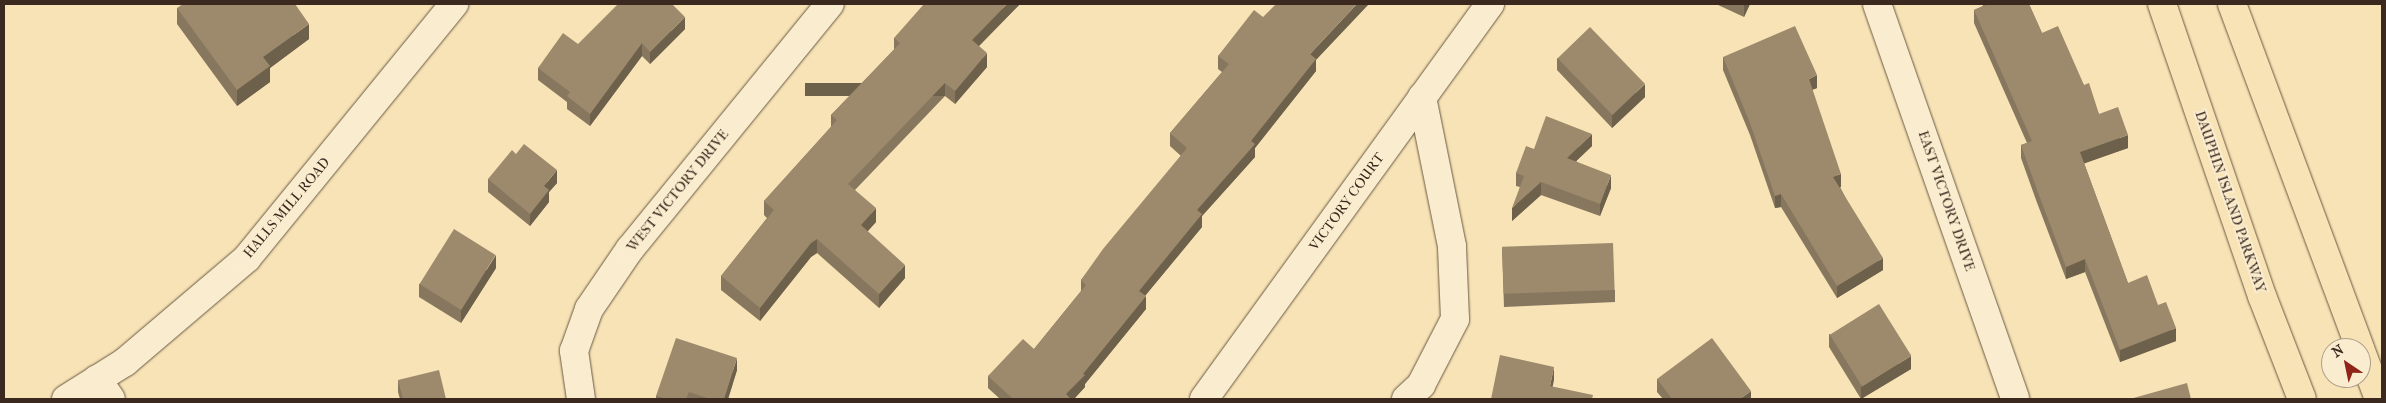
<!DOCTYPE html>
<style>
body{margin:0}
#map{position:relative;width:2386px;height:403px;overflow:hidden;background:#f7e3b5;font-family:"IM FELL French Canon",serif}
div>[style]{position:absolute}
.roads{filter:drop-shadow(0 0 1px #6a5844) drop-shadow(0 0 1px #6a5844)}
.minor>*{height:28px;margin:-14px;padding:0 14px;transform-origin:14px;border-radius:14px;background:#faedcf}
.major>*{height:28px;margin:-14px;padding:0 14px;transform-origin:14px;border-radius:14px;background:#f7e3b5}
.wall>*{inset:0;background:#87775e}
.shaded-wall>*{inset:0;background:#6e614c;transform-origin:0 0}
.building>*{inset:0;background:#9d8a6d;transform-origin:0 0}
span{translate:-50% -50%;white-space:nowrap;text-align:center;line-height:1.15;-webkit-text-stroke:4px #faedcf;paint-order:stroke}
.street-label{font-size:14px;color:#3b291f}
.frame{position:absolute;inset:0;border:5px solid #3b291f;pointer-events:none}
.north{position:absolute;left:2321px;top:338px;width:50px;height:50px;box-sizing:border-box;background:#faedcf;border:1px solid #ae9f89;border-radius:50%;rotate:326deg;font-size:14px;font-weight:700;line-height:20px;text-align:center;color:#3b291f}
.north::after{content:'';display:block;margin:auto;width:18px;height:22px;background:#8f2418;clip-path:polygon(50% 0,100% 100%,50% 72%,0 100%)}
</style>
<div id="map">
<div class="roads">
<div class="minor">
<div style="left:1877px;top:4px;width:418px;rotate:70.7deg"></div>
<div style="left:97px;top:379px;width:24px;rotate:55deg"></div>
<div style="left:66px;top:399px;width:70px;rotate:-32.1deg"></div>
<div style="left:125px;top:362px;width:160px;rotate:-40.4deg"></div>
<div style="left:247px;top:258px;width:328px;rotate:-50.8deg"></div>
<div style="left:581px;top:399px;width:49px;rotate:-98.3deg"></div>
<div style="left:574px;top:351px;width:45px;rotate:-70.3deg"></div>
<div style="left:589px;top:309px;width:73px;rotate:-55.7deg"></div>
<div style="left:630px;top:249px;width:316px;rotate:-50.8deg"></div>
<div style="left:1204px;top:399px;width:488px;rotate:-54.1deg"></div>
<div style="left:1406px;top:399px;width:21px;rotate:-43deg"></div>
<div style="left:1421px;top:385px;width:74px;rotate:-62.7deg"></div>
<div style="left:1455px;top:319px;width:73px;rotate:-92.4deg"></div>
<div style="left:1452px;top:246px;width:152px;rotate:-101.4deg"></div>
</div>
<div class="major">
<div style="left:2162px;top:4px;width:309px;rotate:71.1deg"></div>
<div style="left:2262px;top:296px;width:110px;rotate:68.8deg"></div>
<div style="left:2232px;top:4px;width:367px;rotate:69.6deg"></div>
<div style="left:2361px;top:351px;width:51px;rotate:69.4deg"></div>
</div>
</div>
<div class="wall">
<div style="clip-path:polygon(1020px 4px,979px 46px,987px 67px,955px 104px,945px 96px,855px 190px,876px 222px,867px 231px,905px 278px,879px 308px,817px 253px,811px 257px,760px 321px,721px 290px,721px 276px,767px 218px,764px 215px,764px 201px,831px 127px,831px 115px,894px 50px,894px 38px)"></div>
<div style="clip-path:polygon(1716px 4px,1750px 4px,1744px 17px)"></div>
<div style="clip-path:polygon(1983px 4px,2029px 4px,2042px 33px,2084px 85px,2099px 114px,2128px 148px,2084px 163px,2128px 283px,2158px 305px,2176px 341px,2120px 362px,2085px 272px,2066px 279px,2036px 200px,2021px 158px,2021px 145px,2027px 143px,1974px 23px,1974px 10px,1983px 6px)"></div>
<div style="clip-path:polygon(177px 8px,309px 39px,270px 68px,270px 82px,237px 106px,177px 24px)"></div>
<div style="clip-path:polygon(1263px 17px,1316px 60px,1316px 71px,1255px 148px,1255px 157px,1202px 216px,1202px 227px,1145px 296px,1146px 309px,1085px 384px,1085px 387px,1074px 399px,1000px 399px,988px 388px,988px 376px,1034px 349px,1081px 291px,1081px 280px,1181px 156px,1170px 146px,1170px 133px,1222px 72px,1218px 69px,1218px 56px)"></div>
<div style="clip-path:polygon(685px 29px,650px 64px,642px 56px,590px 126px,567px 109px,567px 102px,538px 80px,538px 68px,578px 44px)"></div>
<div style="clip-path:polygon(1723px 57px,1817px 88px,1812px 90px,1841px 187px,1840px 187px,1883px 270px,1837px 298px,1781px 207px,1775px 208px,1750px 135px,1723px 70px)"></div>
<div style="clip-path:polygon(1557px 58px,1645px 97px,1612px 128px,1557px 70px)"></div>
<div style="clip-path:polygon(1592px 146px,1576px 161px,1611px 188px,1600px 216px,1541px 195px,1512px 221px,1520px 187px,1516px 186px,1516px 173px,1534px 149px)"></div>
<div style="clip-path:polygon(488px 179px,557px 183px,549px 192px,549px 202px,530px 226px,488px 192px)"></div>
<div style="clip-path:polygon(1502px 248px,1615px 290px,1615px 302px,1504px 307px)"></div>
<div style="clip-path:polygon(496px 268px,461px 323px,419px 297px,419px 284px)"></div>
<div style="clip-path:polygon(1829px 334px,1911px 369px,1861px 399px,1829px 347px)"></div>
<div style="clip-path:polygon(737px 370px,728px 399px,656px 399px,656px 396px)"></div>
<div style="clip-path:polygon(1657px 379px,1751px 399px,1663px 399px,1657px 392px)"></div>
<div style="clip-path:polygon(398px 380px,446px 399px,400px 399px,398px 392px)"></div>
</div>
<div class="shaded-wall">
<div style="clip-path:polygon(1007px 4px,1020px 4px,972px 53px,972px 40px)"></div>
<div style="clip-path:polygon(1357px 4px,1369px 4px,1316px 60px,1316px 71px,1255px 148px,1255px 157px,1202px 216px,1202px 227px,1139px 303px,1139px 291px,1197px 210px,1251px 141px,1310px 54px)"></div>
<div style="clip-path:polygon(1744px 4px,1750px 4px,1744px 17px)"></div>
<div style="clip-path:polygon(685px 17px,685px 29px,650px 64px,650px 52px)"></div>
<div style="clip-path:polygon(309px 24px,309px 39px,270px 68px,270px 82px,237px 106px,237px 90px,263px 57px)"></div>
<div style="clip-path:polygon(642px 43px,642px 56px,590px 126px,590px 114px)"></div>
<div style="clip-path:polygon(987px 53px,987px 67px,955px 104px,955px 91px)"></div>
<div style="clip-path:polygon(1817px 75px,1817px 88px,1809px 91px,1809px 79px)"></div>
<div style="left:945px;top:83px;width:13px;height:140px;rotate:90deg"></div>
<div style="clip-path:polygon(1645px 84px,1645px 97px,1612px 128px,1612px 115px)"></div>
<div style="clip-path:polygon(1592px 134px,1592px 146px,1567px 170px,1567px 158px)"></div>
<div style="clip-path:polygon(2128px 135px,2128px 148px,2080px 165px,2080px 152px)"></div>
<div style="clip-path:polygon(557px 170px,557px 183px,549px 192px,549px 202px,530px 226px,530px 214px,544px 186px)"></div>
<div style="clip-path:polygon(1841px 174px,1841px 187px,1833px 189px,1833px 177px)"></div>
<div style="clip-path:polygon(1611px 175px,1611px 188px,1600px 216px,1600px 204px)"></div>
<div style="clip-path:polygon(1541px 182px,1541px 195px,1512px 221px,1512px 208px)"></div>
<div style="clip-path:polygon(1781px 194px,1781px 207px,1775px 208px,1775px 196px)"></div>
<div style="clip-path:polygon(876px 208px,876px 222px,861px 239px,861px 225px)"></div>
<div style="clip-path:polygon(817px 239px,817px 253px,811px 257px,760px 321px,760px 308px,811px 243px)"></div>
<div style="clip-path:polygon(496px 255px,496px 268px,461px 323px,461px 310px)"></div>
<div style="clip-path:polygon(1883px 258px,1883px 270px,1837px 298px,1837px 286px)"></div>
<div style="clip-path:polygon(2085px 259px,2085px 272px,2066px 279px,2066px 267px)"></div>
<div style="clip-path:polygon(905px 265px,905px 278px,879px 308px,879px 294px)"></div>
<div style="clip-path:polygon(1146px 296px,1146px 309px,1085px 384px,1085px 387px,1074px 399px,1066px 399px,1066px 394px)"></div>
<div style="clip-path:polygon(2176px 328px,2176px 341px,2120px 362px,2120px 350px)"></div>
<div style="clip-path:polygon(1911px 356px,1911px 369px,1861px 399px,1861px 387px)"></div>
<div style="clip-path:polygon(737px 358px,737px 370px,728px 399px,724px 399px)"></div>
<div style="clip-path:polygon(1554px 367px,1554px 380px,1550px 399px,1550px 386px)"></div>
<div style="clip-path:polygon(1751px 391px,1751px 399px,1740px 399px)"></div>
</div>
<div class="building">
<div style="clip-path:polygon(183px 4px,295px 4px,309px 24px,263px 57px,270px 66px,237px 90px,177px 8px)"></div>
<div style="clip-path:polygon(618px 4px,672px 4px,685px 17px,650px 52px,642px 43px,590px 114px,567px 96px,570px 92px,538px 68px,563px 33px,578px 44px)"></div>
<div style="clip-path:polygon(924px 4px,1007px 4px,972px 40px,987px 53px,955px 91px,945px 83px,848px 184px,876px 208px,861px 225px,905px 265px,879px 294px,817px 239px,811px 243px,760px 308px,721px 276px,774px 210px,764px 201px,837px 120px,831px 115px,900px 43px,894px 38px)"></div>
<div style="clip-path:polygon(1276px 4px,1357px 4px,1310px 54px,1316px 59px,1251px 141px,1255px 144px,1197px 210px,1202px 214px,1139px 291px,1146px 296px,1083px 374px,1085px 375px,1066px 394px,1071px 399px,1013px 399px,988px 376px,1023px 339px,1034px 349px,1086px 285px,1081px 280px,1103px 249px,1187px 148px,1170px 133px,1229px 64px,1218px 56px,1254px 10px,1263px 17px)"></div>
<div style="clip-path:polygon(1986px 4px,2029px 4px,2042px 33px,2058px 26px,2084px 85px,2089px 83px,2099px 114px,2118px 107px,2128px 135px,2080px 152px,2128px 283px,2147px 275px,2158px 305px,2166px 302px,2176px 328px,2120px 350px,2085px 259px,2066px 267px,2036px 187px,2021px 145px,2032px 141px,1974px 10px,1986px 5px)"></div>
<div style="clip-path:polygon(1795px 26px,1817px 75px,1809px 79px,1841px 174px,1833px 177px,1883px 258px,1837px 286px,1781px 194px,1775px 196px,1750px 123px,1723px 57px)"></div>
<div style="left:1590px;top:27px;width:79px;height:45px;rotate:46deg"></div>
<div style="clip-path:polygon(1546px 116px,1592px 134px,1567px 158px,1611px 175px,1600px 204px,1541px 182px,1512px 208px,1524px 176px,1516px 173px,1526px 146px,1534px 149px)"></div>
<div style="clip-path:polygon(524px 144px,557px 170px,544px 186px,549px 190px,530px 214px,488px 179px,512px 150px,516px 154px)"></div>
<div style="left:454px;top:229px;width:49px;height:65px;rotate:32deg"></div>
<div style="left:1613px;top:243px;width:47px;height:111px;rotate:88deg"></div>
<div style="left:1879px;top:304px;width:61px;height:58px;rotate:58deg"></div>
<div style="clip-path:polygon(676px 338px,737px 358px,724px 399px,710px 399px,689px 392px,686px 399px,667px 399px,656px 396px)"></div>
<div style="clip-path:polygon(1712px 338px,1751px 391px,1740px 399px,1672px 399px,1657px 379px)"></div>
<div style="clip-path:polygon(1500px 355px,1554px 367px,1550px 386px,1593px 395px,1592px 399px,1491px 399px)"></div>
<div style="clip-path:polygon(439px 370px,446px 399px,403px 399px,398px 380px)"></div>
<div style="clip-path:polygon(2187px 383px,2191px 399px,2130px 399px)"></div>
</div>
<div class="street-label">
<span style="left:678px;top:191px;rotate:-51deg">WEST VICTORY DRIVE</span>
<span style="left:1946px;top:201px;rotate:71deg">EAST VICTORY DRIVE</span>
<span style="left:1347px;top:202px;rotate:-54deg">VICTORY COURT</span>
<span style="left:2230px;top:202px;rotate:71deg">DAUPHIN ISLAND PARKWAY</span>
<span style="left:287px;top:208px;rotate:-50deg">HALLS MILL ROAD</span>
</div>
<div class="frame"></div>
<div class="north">N</div>
</div>
